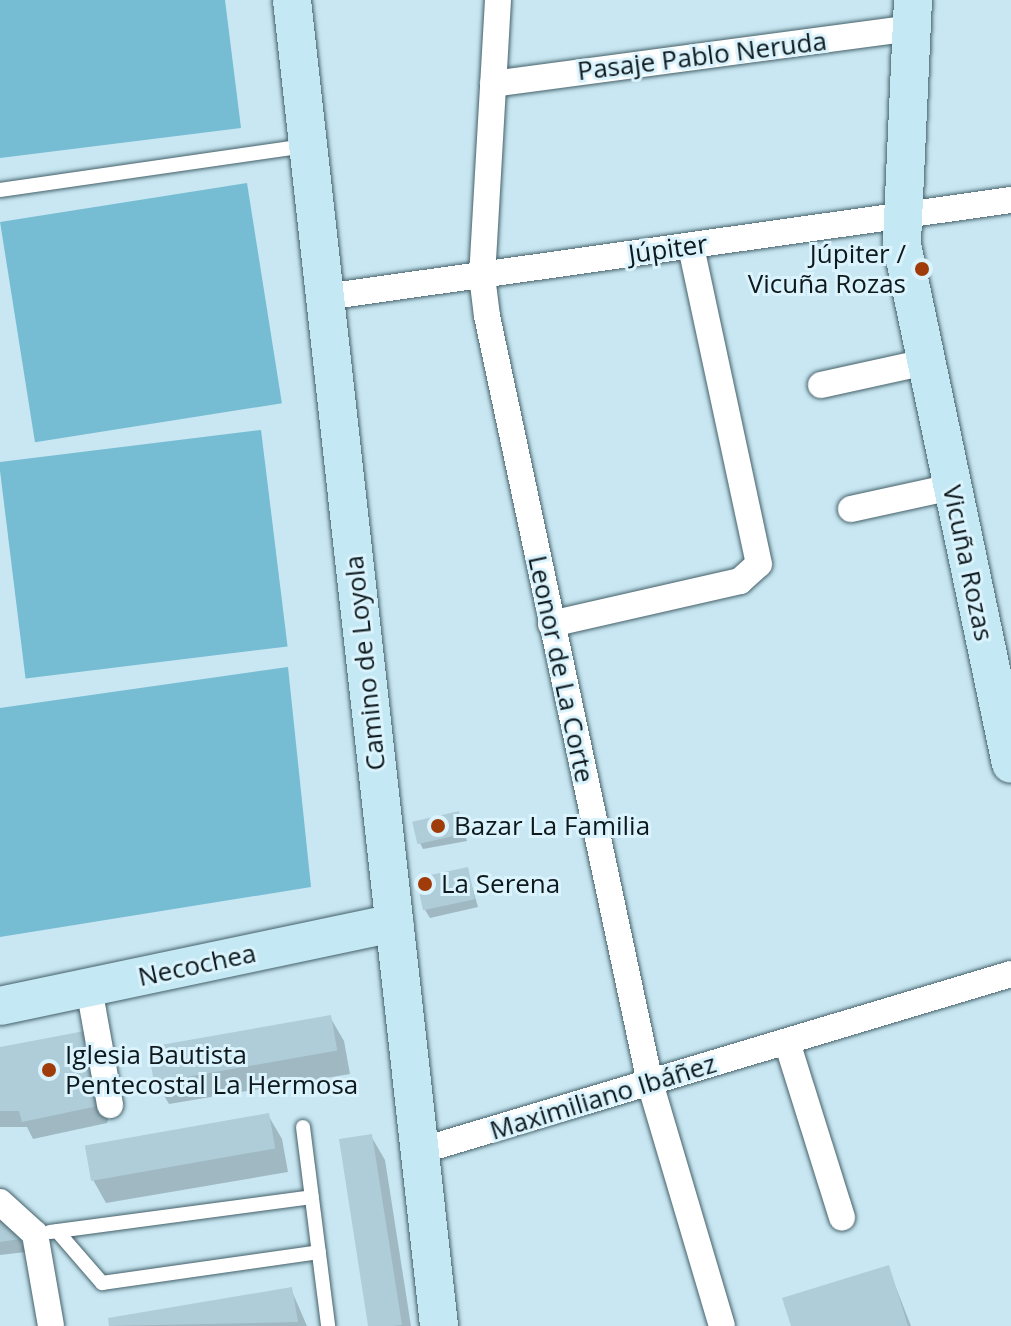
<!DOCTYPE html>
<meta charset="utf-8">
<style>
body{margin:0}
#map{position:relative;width:1011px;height:1326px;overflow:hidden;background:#c8e7f2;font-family:"Open Sans",sans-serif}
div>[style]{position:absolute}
.green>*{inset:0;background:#76bcd3;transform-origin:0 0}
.shadow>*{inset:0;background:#0003}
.building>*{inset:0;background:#aecdd8;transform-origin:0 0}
.roads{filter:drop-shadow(0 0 2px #45616a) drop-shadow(0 0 2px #45616a)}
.lane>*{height:14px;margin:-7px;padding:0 7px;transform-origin:7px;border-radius:7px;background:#fff}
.street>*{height:26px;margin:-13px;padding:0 13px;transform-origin:13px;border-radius:13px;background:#fff}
.secondary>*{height:38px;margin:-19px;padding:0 19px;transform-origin:19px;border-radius:19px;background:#c4e9f4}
.dots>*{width:22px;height:22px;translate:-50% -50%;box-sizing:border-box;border:4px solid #daf3fc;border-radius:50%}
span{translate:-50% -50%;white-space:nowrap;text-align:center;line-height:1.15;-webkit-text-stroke:6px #daf3fc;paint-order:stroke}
.street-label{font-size:26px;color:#0e191d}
.poi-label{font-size:26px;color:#0e191d}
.right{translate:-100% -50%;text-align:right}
.left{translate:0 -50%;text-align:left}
</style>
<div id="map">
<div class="green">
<div style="clip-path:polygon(0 0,225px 0,241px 128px,0 158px)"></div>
<div style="left:247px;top:183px;width:223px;height:250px;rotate:81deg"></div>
<div style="left:261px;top:430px;width:218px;height:264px;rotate:83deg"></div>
<div style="clip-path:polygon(288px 667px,311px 887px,0 937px,0 708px)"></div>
</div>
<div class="shadow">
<div style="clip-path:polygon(458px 813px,467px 841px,423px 849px,419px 841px)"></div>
<div style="clip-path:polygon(467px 869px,478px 907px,430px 918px,425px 910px)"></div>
<div style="clip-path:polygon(330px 1017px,344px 1041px,350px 1074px,169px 1104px,155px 1080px)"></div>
<div style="clip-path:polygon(0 1049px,111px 1111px,107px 1123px,33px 1139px,27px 1127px,0 1127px)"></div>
<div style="clip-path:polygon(268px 1115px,282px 1139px,288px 1172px,106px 1203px,92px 1178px)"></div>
<div style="clip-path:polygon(371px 1136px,385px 1160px,411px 1326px,370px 1326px)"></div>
<div style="clip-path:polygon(0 1221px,18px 1234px,26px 1252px,0 1255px)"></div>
<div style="clip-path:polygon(888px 1267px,911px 1326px,793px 1326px)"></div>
<div style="clip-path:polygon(291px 1289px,307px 1326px,111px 1326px,110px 1319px)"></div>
</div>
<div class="building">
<div style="left:459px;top:811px;width:23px;height:48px;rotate:77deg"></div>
<div style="left:468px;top:867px;width:33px;height:53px;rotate:78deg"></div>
<div style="left:331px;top:1015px;width:36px;height:186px;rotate:80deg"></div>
<div style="clip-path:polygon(90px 1030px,98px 1106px,22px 1122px,19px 1111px,0 1111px,0 1047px)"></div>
<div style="left:269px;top:1113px;width:36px;height:187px;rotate:80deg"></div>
<div style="clip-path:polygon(372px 1134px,402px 1325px,393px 1326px,368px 1326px,339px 1139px)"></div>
<div style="clip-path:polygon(0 1218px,19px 1233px,20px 1239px,0 1242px)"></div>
<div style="clip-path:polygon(889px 1265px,908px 1326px,791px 1326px,782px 1298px)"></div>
<div style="clip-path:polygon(292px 1287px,298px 1322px,109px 1326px,108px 1318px)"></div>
</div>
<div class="roads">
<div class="lane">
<div style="left:0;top:190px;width:310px;rotate:-8.2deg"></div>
<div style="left:303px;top:1127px;width:201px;rotate:82.8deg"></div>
<div style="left:57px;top:1231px;width:69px;rotate:49.1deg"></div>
<div style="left:102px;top:1283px;width:219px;rotate:-8.1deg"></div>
<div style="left:50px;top:1232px;width:264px;rotate:-7.6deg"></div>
</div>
<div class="street">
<div style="left:498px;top:0;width:276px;rotate:93.3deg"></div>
<div style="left:482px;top:276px;width:40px;rotate:82.9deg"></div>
<div style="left:487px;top:316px;width:784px;rotate:78deg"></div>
<div style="left:650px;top:1083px;width:253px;rotate:73.5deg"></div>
<div style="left:493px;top:84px;width:422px;rotate:-7.6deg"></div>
<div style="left:325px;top:297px;width:693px;rotate:-8.05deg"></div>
<div style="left:821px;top:385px;width:107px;rotate:-12.4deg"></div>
<div style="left:851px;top:509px;width:103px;rotate:-12.3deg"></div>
<div style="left:551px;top:624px;width:194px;rotate:-12.8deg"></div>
<div style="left:740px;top:581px;width:25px;rotate:-42deg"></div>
<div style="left:759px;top:564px;width:325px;rotate:-102.1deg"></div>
<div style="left:89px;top:988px;width:119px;rotate:79.8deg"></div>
<div style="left:787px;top:1042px;width:184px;rotate:72.6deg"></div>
<div style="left:420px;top:1151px;width:617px;rotate:-16.67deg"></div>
<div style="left:0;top:1202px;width:47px;rotate:42.4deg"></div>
<div style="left:35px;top:1234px;width:93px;rotate:80.1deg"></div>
</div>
<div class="secondary">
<div style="left:292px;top:0;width:1334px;rotate:83.67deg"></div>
<div style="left:913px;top:0;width:245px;rotate:92.6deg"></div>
<div style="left:902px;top:245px;width:530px;rotate:78.14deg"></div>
<div style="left:0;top:1006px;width:403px;rotate:-11.9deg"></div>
</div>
</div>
<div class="dots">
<div style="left:922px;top:269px;background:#a03c0a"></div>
<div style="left:438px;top:826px;background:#a03c0a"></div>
<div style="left:425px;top:884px;background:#a03c0a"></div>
<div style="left:49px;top:1070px;background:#a03c0a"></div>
</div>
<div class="street-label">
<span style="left:702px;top:56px;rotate:-7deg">Pasaje Pablo Neruda</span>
<span style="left:668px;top:249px;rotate:-8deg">Júpiter</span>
<span style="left:968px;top:563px;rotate:78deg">Vicuña Rozas</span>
<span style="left:365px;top:663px;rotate:-96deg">Camino de Loyola</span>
<span style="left:561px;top:669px;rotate:78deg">Leonor de La Corte</span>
<span style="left:197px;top:965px;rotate:-12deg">Necochea</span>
<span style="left:603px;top:1097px;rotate:-17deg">Maximiliano Ibáñez</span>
</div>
<div class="poi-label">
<span class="right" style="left:906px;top:269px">Júpiter /<br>Vicuña Rozas</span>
<span class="left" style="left:454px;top:826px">Bazar La Familia</span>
<span class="left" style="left:441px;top:884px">La Serena</span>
<span class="left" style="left:65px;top:1070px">Iglesia Bautista<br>Pentecostal La Hermosa</span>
</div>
</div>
